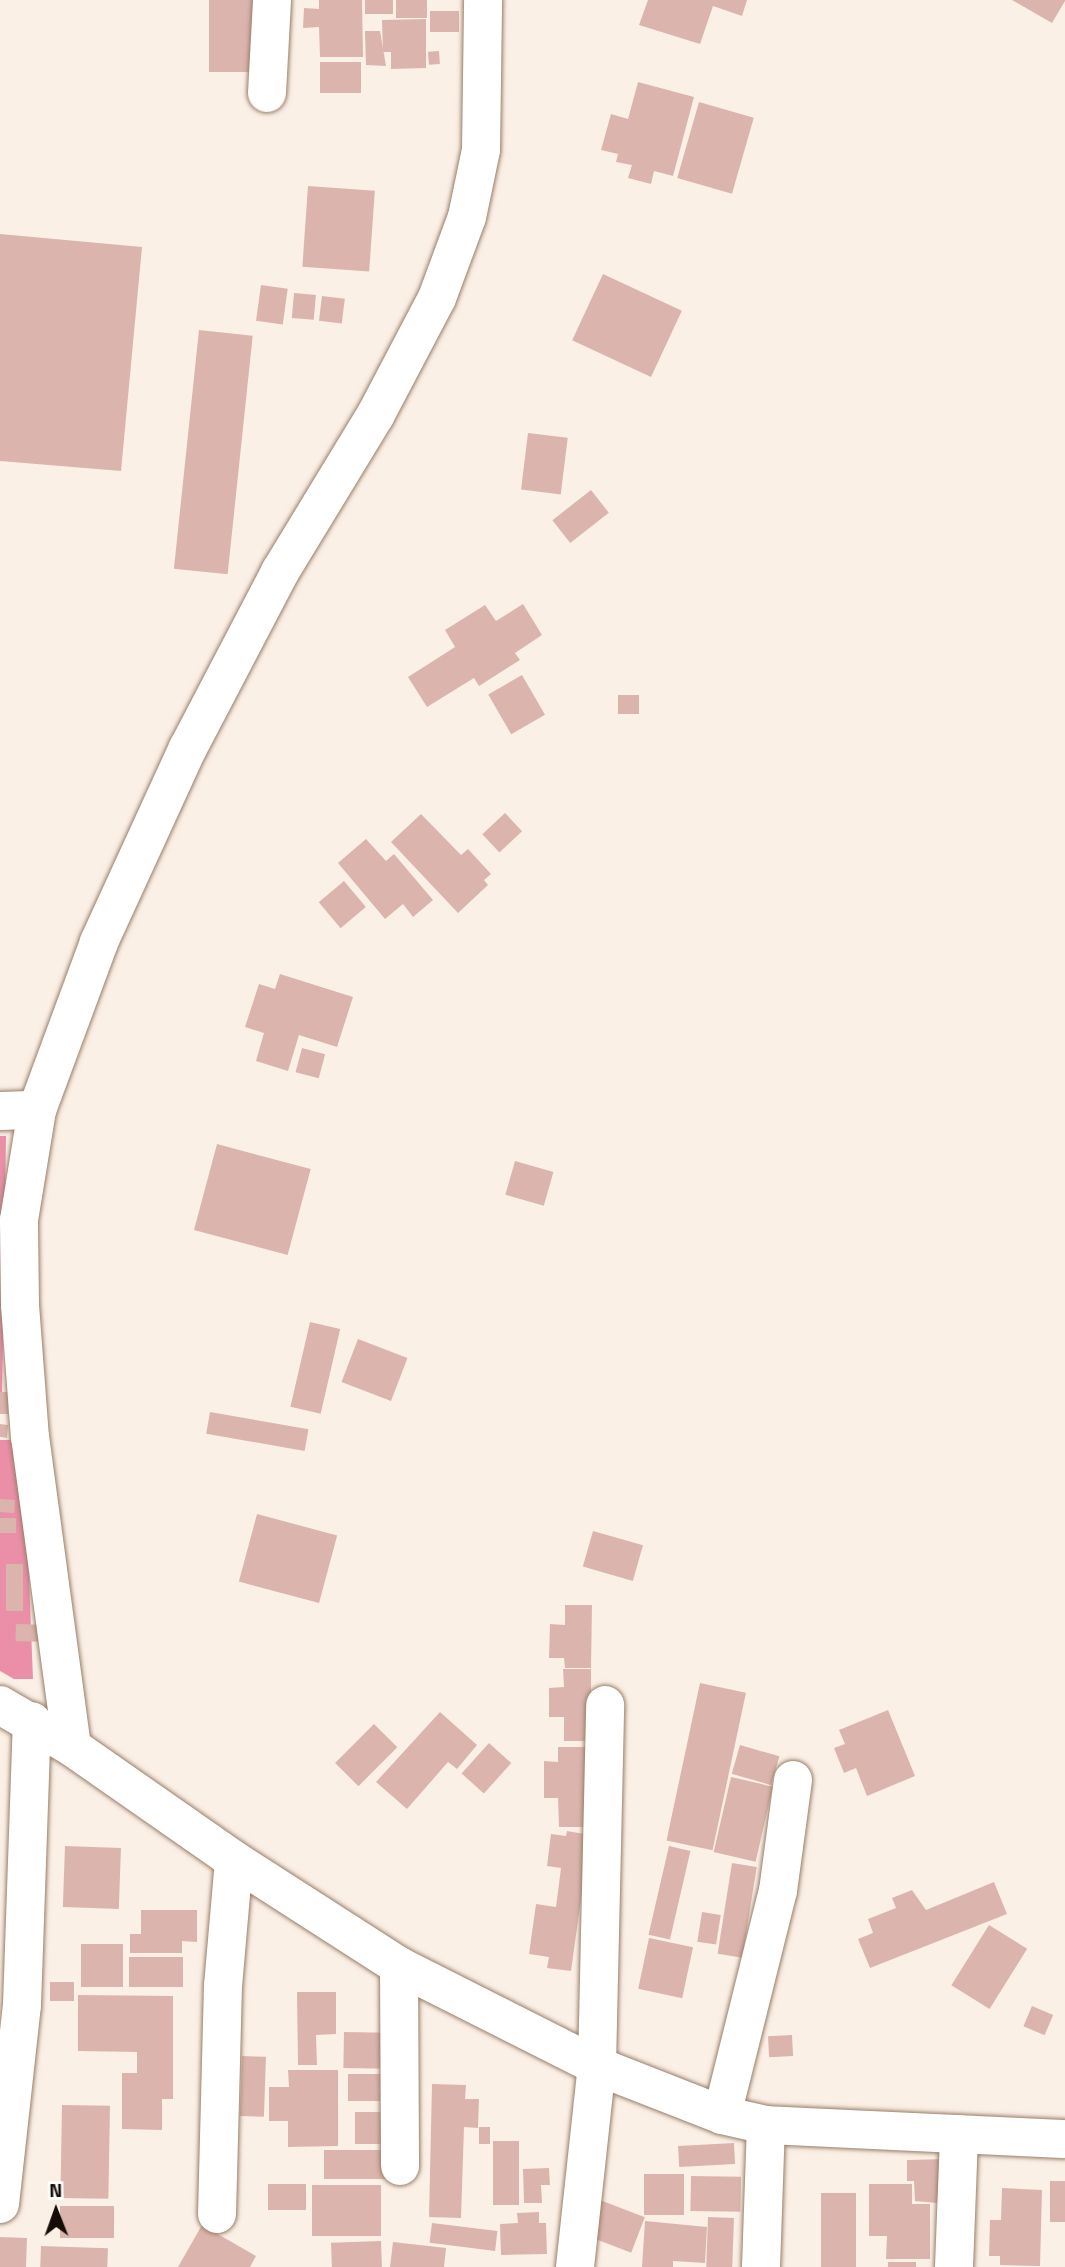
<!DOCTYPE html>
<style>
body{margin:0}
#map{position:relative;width:1065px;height:2267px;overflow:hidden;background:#fbf0e6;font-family:"Titillium Web",sans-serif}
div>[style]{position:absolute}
.forest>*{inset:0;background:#eb8fa8}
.building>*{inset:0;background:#dbb5ad;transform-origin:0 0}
.roads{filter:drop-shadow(0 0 2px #987e68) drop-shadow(0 0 2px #987e68)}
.minor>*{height:38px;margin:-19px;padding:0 19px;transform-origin:19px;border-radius:19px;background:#fff}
span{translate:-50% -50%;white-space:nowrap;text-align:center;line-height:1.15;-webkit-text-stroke:6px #fff;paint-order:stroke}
.north{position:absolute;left:21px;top:2176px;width:70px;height:70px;-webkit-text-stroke:5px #fff;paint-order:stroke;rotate:359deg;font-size:19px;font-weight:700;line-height:28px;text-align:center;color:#150c05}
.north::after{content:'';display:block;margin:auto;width:24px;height:32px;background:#150c05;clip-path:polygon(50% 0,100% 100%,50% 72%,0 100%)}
</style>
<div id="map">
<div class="forest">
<div style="clip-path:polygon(0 1136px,6px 1136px,2px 1399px,0 1399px)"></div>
<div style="clip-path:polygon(0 1440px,12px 1440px,26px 1501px,33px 1679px,14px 1679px,0 1671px)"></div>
</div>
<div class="building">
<div style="left:209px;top:0;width:45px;height:72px"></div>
<div style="clip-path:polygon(319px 0,362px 0,363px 57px,320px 57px,319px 27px,303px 28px,304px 8px,319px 9px)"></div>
<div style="left:365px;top:0;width:28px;height:14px"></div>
<div style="left:396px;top:0;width:31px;height:18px"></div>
<div style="clip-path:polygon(648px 0,747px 0,742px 16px,713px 6px,700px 44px,639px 25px)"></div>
<div style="clip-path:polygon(1012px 0,1065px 0,1065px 1px,1052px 23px)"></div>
<div style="left:430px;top:11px;width:29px;height:21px"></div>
<div style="clip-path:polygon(426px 19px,426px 68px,391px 69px,391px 52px,383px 52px,382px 20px)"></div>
<div style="clip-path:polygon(365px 31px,380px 31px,386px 66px,366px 65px)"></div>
<div style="left:439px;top:51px;width:13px;height:11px;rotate:86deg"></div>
<div style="left:320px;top:62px;width:41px;height:31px"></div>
<div style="clip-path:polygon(638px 82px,694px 97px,673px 176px,654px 171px,651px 184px,628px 178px,632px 165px,616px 162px,618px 154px,601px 150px,611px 114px,628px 119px)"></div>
<div style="left:699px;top:102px;width:57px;height:79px;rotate:16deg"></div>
<div style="left:308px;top:186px;width:67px;height:81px;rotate:4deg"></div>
<div style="clip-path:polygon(0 234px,142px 247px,121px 471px,0 461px)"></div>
<div style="left:603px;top:274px;width:87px;height:73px;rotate:25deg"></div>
<div style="left:261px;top:285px;width:27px;height:36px;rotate:8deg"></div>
<div style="left:294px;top:293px;width:22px;height:25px;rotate:5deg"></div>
<div style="left:322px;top:296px;width:23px;height:25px;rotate:7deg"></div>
<div style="left:199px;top:330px;width:54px;height:240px;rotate:6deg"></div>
<div style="left:528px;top:433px;width:40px;height:57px;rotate:7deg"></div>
<div style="left:591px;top:490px;width:29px;height:49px;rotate:52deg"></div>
<div style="clip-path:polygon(523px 604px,542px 635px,515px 653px,520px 660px,479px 686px,474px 678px,427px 707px,408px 677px,455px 647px,445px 630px,485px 605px,496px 621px)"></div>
<div style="left:522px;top:675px;width:46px;height:39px;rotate:60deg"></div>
<div style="left:639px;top:695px;width:19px;height:21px;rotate:90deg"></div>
<div style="left:505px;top:813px;width:25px;height:31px;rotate:47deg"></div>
<div style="clip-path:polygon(421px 814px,461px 855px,468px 849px,491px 874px,484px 880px,488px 885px,458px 913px,391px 842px)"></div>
<div style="clip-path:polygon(366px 839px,386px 861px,394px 854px,433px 900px,413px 917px,403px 904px,385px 919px,338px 863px)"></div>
<div style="left:344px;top:881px;width:34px;height:33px;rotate:50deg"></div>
<div style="clip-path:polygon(280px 974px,353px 997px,337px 1047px,299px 1035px,288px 1071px,256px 1061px,264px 1033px,245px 1027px,259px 984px,275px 989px)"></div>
<div style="left:302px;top:1048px;width:24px;height:25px;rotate:15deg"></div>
<div style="left:217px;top:1144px;width:97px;height:89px;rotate:15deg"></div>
<div style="left:515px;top:1161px;width:40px;height:35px;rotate:16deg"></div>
<div style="left:310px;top:1322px;width:31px;height:87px;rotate:13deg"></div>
<div style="left:358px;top:1339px;width:53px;height:46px;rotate:21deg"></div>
<div style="left:0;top:1392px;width:8px;height:22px"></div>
<div style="left:210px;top:1412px;width:100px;height:22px;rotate:10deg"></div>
<div style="clip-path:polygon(0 1424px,8px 1425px,7px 1438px,0 1437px)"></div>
<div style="left:0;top:1499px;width:15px;height:13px;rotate:4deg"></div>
<div style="left:257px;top:1514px;width:83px;height:70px;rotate:15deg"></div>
<div style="left:16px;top:1518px;width:15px;height:16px;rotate:90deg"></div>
<div style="left:593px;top:1531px;width:52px;height:37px;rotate:16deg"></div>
<div style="left:23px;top:1564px;width:47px;height:17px;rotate:90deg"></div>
<div style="clip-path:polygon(565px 1605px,592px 1605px,591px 1668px,565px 1668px,564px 1658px,549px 1658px,550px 1624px,565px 1625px)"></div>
<div style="left:16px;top:1624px;width:24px;height:17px;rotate:2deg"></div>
<div style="clip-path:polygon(563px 1669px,591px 1669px,591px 1741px,564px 1741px,564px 1717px,549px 1717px,549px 1688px,564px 1687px)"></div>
<div style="left:700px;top:1683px;width:47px;height:161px;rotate:12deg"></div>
<div style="clip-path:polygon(888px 1710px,915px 1776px,867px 1796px,856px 1768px,844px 1773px,834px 1748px,845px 1744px,839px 1730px)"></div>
<div style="clip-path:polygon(440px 1712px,477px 1745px,457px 1769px,448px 1762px,407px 1809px,376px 1782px)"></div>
<div style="left:374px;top:1724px;width:33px;height:55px;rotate:45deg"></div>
<div style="left:489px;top:1743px;width:30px;height:41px;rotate:42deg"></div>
<div style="left:740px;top:1745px;width:41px;height:30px;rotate:16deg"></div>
<div style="clip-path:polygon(558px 1747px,592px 1747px,593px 1827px,559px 1827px,558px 1798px,544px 1798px,544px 1761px,558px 1762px)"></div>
<div style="left:731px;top:1777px;width:43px;height:77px;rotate:13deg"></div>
<div style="clip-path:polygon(567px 1831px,590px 1835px,571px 1971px,547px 1968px,549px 1957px,529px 1954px,536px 1904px,556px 1907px,561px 1868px,547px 1866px,551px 1834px,566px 1836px)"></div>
<div style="left:65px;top:1846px;width:56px;height:61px;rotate:2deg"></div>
<div style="left:669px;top:1846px;width:22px;height:91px;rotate:13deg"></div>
<div style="left:732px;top:1863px;width:25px;height:92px;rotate:9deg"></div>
<div style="clip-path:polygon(994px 1882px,1007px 1914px,870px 1968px,858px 1939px,873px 1933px,868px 1919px,896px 1908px,892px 1898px,912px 1890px,926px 1910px)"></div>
<div style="clip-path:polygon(141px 1910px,197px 1910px,197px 1942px,182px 1941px,182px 1953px,130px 1953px,130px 1934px,141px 1934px)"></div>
<div style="left:702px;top:1912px;width:19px;height:30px;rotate:9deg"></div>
<div style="left:989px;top:1925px;width:45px;height:71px;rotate:32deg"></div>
<div style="left:649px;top:1938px;width:45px;height:52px;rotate:12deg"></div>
<div style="left:81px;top:1944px;width:42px;height:43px"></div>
<div style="left:129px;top:1957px;width:54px;height:30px"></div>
<div style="left:50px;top:1982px;width:24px;height:19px"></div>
<div style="clip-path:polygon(297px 1992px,336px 1992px,336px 2034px,316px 2035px,317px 2065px,298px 2065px)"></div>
<div style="clip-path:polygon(78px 1995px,173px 1996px,173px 2099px,162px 2099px,162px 2130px,122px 2129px,122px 2073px,137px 2073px,137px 2052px,78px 2051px)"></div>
<div style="left:1032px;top:2006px;width:23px;height:22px;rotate:23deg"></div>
<div style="left:344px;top:2032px;width:45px;height:36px;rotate:1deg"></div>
<div style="left:792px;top:2035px;width:21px;height:24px;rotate:87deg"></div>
<div style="left:242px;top:2056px;width:24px;height:60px;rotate:2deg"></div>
<div style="clip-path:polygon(288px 2070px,338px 2070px,338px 2146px,288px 2147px,288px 2121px,269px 2121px,269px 2087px,289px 2087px)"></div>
<div style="left:348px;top:2074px;width:46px;height:27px"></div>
<div style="clip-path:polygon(432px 2084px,466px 2085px,465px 2099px,479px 2099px,478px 2128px,464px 2127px,461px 2218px,429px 2217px)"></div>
<div style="left:62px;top:2105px;width:48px;height:93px;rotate:1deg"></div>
<div style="left:355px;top:2112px;width:28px;height:32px"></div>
<div style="left:479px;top:2127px;width:11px;height:17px"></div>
<div style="left:493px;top:2141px;width:26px;height:64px"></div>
<div style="left:734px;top:2143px;width:21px;height:56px;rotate:87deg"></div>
<div style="left:392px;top:2150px;width:29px;height:68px;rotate:90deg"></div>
<div style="clip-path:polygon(947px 2159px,948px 2204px,915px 2201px,914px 2181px,907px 2181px,907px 2160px)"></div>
<div style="clip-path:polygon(549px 2168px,550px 2185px,541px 2185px,542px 2203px,524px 2203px,523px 2169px)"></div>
<div style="left:644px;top:2174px;width:40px;height:41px"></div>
<div style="left:691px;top:2176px;width:50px;height:35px;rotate:1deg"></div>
<div style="left:1065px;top:2181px;width:41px;height:15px;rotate:90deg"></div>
<div style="left:306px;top:2184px;width:26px;height:38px;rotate:90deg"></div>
<div style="clip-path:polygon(869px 2184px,912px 2184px,912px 2204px,930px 2204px,930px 2259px,886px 2259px,887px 2236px,869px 2236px)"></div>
<div style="left:381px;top:2185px;width:51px;height:69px;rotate:90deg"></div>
<div style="clip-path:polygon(1002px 2188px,1042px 2190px,1040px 2266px,1000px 2265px,1000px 2256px,989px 2256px,990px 2220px,1001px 2220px)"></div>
<div style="left:821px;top:2193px;width:35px;height:74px"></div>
<div style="left:600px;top:2200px;width:48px;height:38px;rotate:21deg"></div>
<div style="left:114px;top:2206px;width:32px;height:54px;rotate:90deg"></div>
<div style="clip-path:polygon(539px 2212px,539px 2223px,546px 2223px,547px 2254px,501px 2255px,500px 2224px,518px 2223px,517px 2213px)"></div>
<div style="left:708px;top:2217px;width:26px;height:50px;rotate:2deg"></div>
<div style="clip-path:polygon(645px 2221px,707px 2227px,705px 2263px,673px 2261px,673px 2267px,642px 2267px)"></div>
<div style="left:432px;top:2223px;width:66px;height:20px;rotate:7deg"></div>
<div style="clip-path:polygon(202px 2225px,256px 2256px,250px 2267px,178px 2267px)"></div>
<div style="left:0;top:2237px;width:27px;height:30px;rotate:2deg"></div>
<div style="left:381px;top:2241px;width:26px;height:50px;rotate:88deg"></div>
<div style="clip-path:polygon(393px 2242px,446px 2248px,444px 2267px,390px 2267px)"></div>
<div style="left:41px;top:2246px;width:67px;height:21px;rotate:2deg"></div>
<div style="left:888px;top:2262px;width:28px;height:5px"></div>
</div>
<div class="roads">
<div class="minor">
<div style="left:267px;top:93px;width:93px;rotate:-86.9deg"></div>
<div style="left:0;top:1111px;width:37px;rotate:-2deg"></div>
<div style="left:0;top:1705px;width:83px;rotate:30.3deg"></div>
<div style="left:72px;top:1747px;width:198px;rotate:34.9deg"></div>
<div style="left:234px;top:1860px;width:196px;rotate:32.7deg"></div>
<div style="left:399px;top:1966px;width:222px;rotate:26.8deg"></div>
<div style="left:597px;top:2066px;width:134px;rotate:21.4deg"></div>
<div style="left:722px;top:2115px;width:45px;rotate:12.8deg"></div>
<div style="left:766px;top:2125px;width:299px;rotate:2.7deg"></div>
<div style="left:72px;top:1747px;width:312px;rotate:-97.7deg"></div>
<div style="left:30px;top:1438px;width:133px;rotate:-94.3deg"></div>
<div style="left:20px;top:1305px;width:85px;rotate:-90.7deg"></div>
<div style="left:19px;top:1220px;width:111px;rotate:-80.7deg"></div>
<div style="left:37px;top:1110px;width:179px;rotate:-69.7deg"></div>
<div style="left:99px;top:942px;width:213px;rotate:-65.4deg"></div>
<div style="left:188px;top:748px;width:199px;rotate:-62.4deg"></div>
<div style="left:280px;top:572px;width:183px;rotate:-58.7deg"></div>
<div style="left:375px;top:416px;width:133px;rotate:-62.3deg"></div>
<div style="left:437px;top:298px;width:86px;rotate:-69.7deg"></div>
<div style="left:467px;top:217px;width:68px;rotate:-78.2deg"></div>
<div style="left:481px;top:150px;width:150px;rotate:-89.2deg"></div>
<div style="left:399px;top:1966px;width:200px;rotate:89.7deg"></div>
<div style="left:722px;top:2115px;width:231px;rotate:-76deg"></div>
<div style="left:778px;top:1891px;width:112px;rotate:-82.3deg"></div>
<div style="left:0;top:2204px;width:200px;rotate:-83.7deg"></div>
<div style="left:22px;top:2005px;width:284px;rotate:-88deg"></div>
<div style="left:217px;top:2214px;width:228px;rotate:-88.5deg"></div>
<div style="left:223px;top:1986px;width:126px;rotate:-85deg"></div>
<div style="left:575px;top:2267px;width:202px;rotate:-83.8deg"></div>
<div style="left:597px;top:2066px;width:361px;rotate:-88.7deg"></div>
<div style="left:761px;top:2267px;width:142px;rotate:-88deg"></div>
<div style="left:954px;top:2267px;width:133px;rotate:-87.8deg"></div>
</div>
</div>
<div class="north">N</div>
</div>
